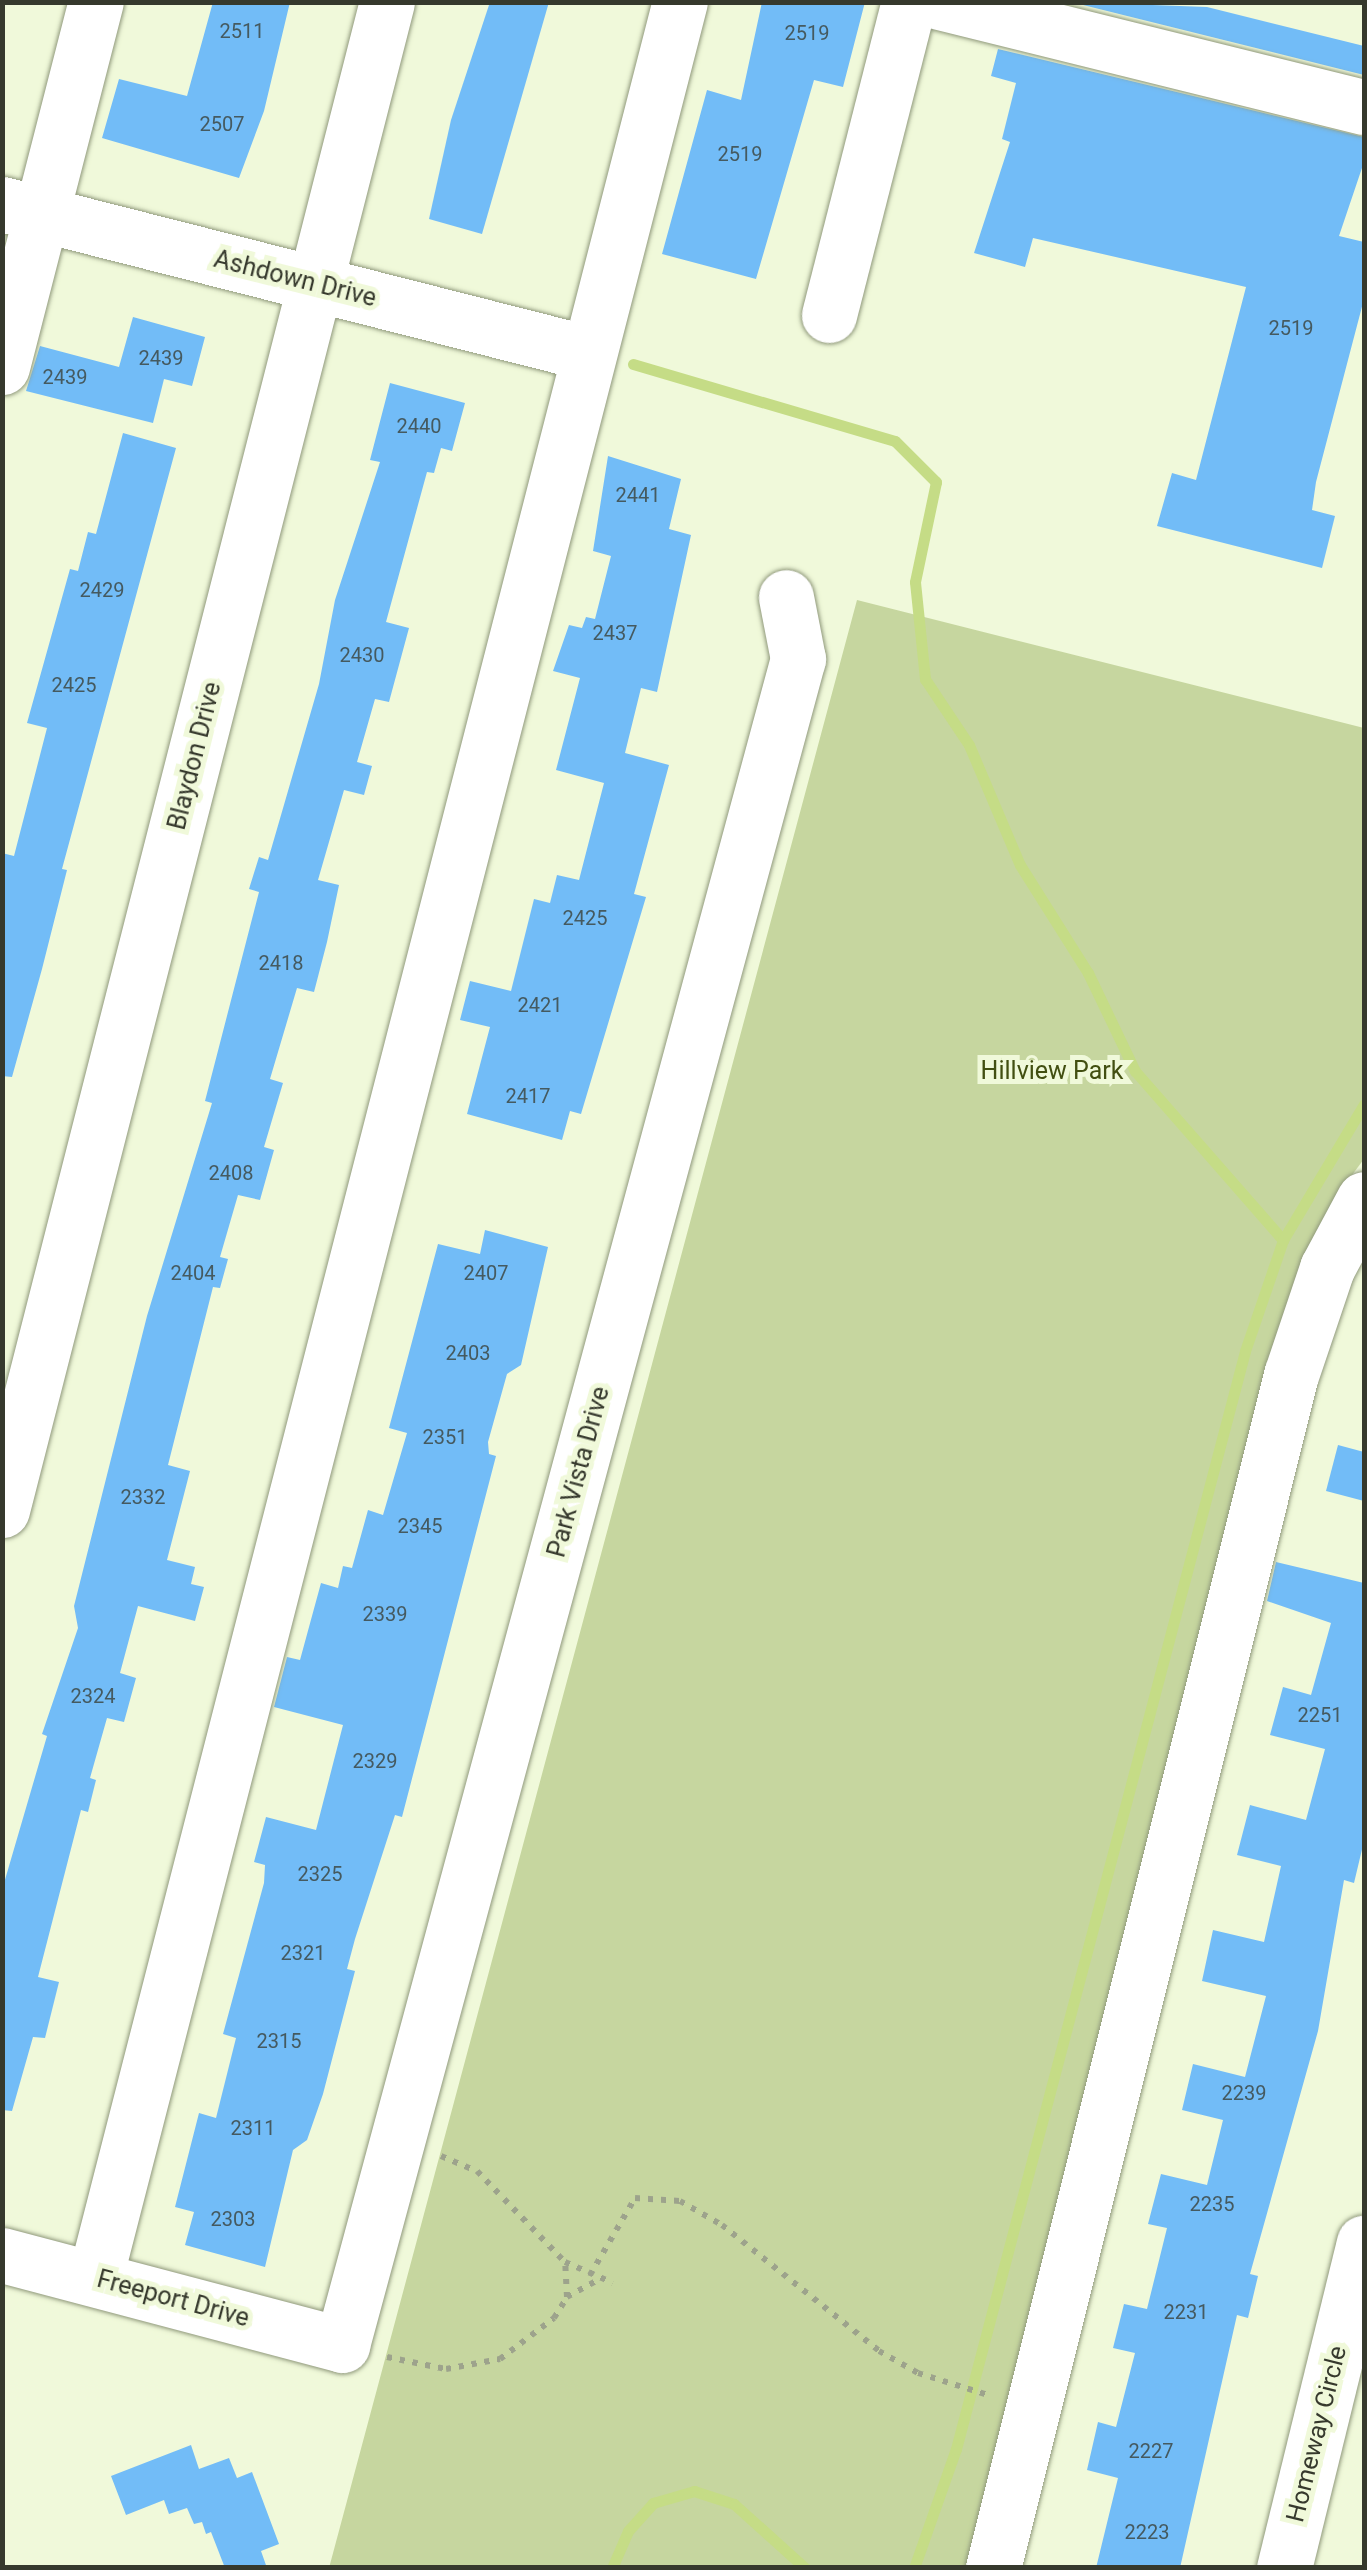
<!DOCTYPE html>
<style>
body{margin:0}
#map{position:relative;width:1367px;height:2570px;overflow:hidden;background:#f0f9da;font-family:Roboto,sans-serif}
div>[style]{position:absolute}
.green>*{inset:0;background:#c6d69f}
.stream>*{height:11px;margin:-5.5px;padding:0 5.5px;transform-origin:5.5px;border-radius:5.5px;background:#c5dc86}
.building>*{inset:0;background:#72bcf7}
.path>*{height:6px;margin-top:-3px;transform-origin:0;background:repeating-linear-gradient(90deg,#9da38c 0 5px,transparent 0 13px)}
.roads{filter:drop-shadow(0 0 2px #90997c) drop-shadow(0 0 2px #90997c)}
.minor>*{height:55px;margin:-27.5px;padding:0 27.5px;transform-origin:27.5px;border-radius:27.5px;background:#fff}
span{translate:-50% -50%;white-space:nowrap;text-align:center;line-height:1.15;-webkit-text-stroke:10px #f0f9da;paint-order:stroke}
.number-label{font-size:20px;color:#455a60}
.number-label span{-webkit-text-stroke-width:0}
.street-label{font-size:25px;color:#36392d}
.park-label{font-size:25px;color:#424f11}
.frame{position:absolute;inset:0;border:5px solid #36392d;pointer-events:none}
</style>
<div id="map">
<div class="green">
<div style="clip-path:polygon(857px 600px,1364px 728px,1364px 1159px,1337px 1195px,971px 2567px,329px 2568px)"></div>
</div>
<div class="stream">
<div style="left:633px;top:364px;width:273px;rotate:16.4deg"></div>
<div style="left:895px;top:441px;width:58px;rotate:45deg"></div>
<div style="left:936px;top:482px;width:102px;rotate:101.9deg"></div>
<div style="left:915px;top:582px;width:98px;rotate:84.1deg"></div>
<div style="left:925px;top:679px;width:79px;rotate:56.3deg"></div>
<div style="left:969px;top:745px;width:130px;rotate:67deg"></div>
<div style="left:1020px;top:865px;width:128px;rotate:57.8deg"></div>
<div style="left:1088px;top:973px;width:109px;rotate:64.4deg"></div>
<div style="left:1135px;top:1071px;width:225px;rotate:48.8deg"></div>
<div style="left:612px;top:2568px;width:40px;rotate:-66.6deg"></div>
<div style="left:628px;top:2531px;width:38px;rotate:-48deg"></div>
<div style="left:653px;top:2503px;width:43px;rotate:-16.3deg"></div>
<div style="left:694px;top:2491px;width:42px;rotate:18deg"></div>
<div style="left:734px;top:2504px;width:96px;rotate:42deg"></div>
<div style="left:914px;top:2568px;width:126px;rotate:-70.6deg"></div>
<div style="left:956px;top:2449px;width:1135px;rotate:-75.25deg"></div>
<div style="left:1245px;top:1351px;width:117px;rotate:-71.1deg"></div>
<div style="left:1283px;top:1240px;width:158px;rotate:-59.2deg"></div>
</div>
<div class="building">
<div style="clip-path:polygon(213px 2px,290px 2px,264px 111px,239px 178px,102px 138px,119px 79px,187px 96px)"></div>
<div style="clip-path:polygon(490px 2px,549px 2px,482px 234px,429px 219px,451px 120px)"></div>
<div style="clip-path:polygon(762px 2px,865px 2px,843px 87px,814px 80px,756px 279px,662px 254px,707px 90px,741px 100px)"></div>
<div style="clip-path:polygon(1071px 2px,1207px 7px,1364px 46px,1364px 75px)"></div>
<div style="clip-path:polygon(998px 49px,1364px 137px,1364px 162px,1339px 236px,1364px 242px,1364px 299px,1316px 482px,1312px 510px,1335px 516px,1322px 568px,1157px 526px,1172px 473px,1196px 480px,1246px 287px,1033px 238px,1025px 267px,974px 253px,1010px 142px,1002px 139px,1016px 83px,991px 76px)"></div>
<div style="clip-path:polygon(133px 317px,205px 337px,192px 386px,164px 379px,153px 423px,26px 391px,40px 346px,119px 367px)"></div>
<div style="clip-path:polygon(390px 383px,465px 403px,452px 451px,441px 448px,434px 473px,427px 472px,386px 622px,409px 628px,389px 702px,375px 699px,357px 762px,372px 766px,364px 795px,344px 790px,318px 880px,339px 885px,327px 942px,314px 992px,297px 988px,270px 1079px,283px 1083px,264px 1147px,274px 1150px,260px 1200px,238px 1195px,220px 1257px,228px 1259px,220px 1288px,213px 1287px,168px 1465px,190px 1471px,167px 1560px,195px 1567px,191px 1584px,204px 1587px,195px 1621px,138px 1606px,120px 1673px,136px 1678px,124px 1722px,107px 1718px,90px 1778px,96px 1780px,88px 1812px,81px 1810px,38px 1977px,59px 1982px,45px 2038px,33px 2037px,12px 2111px,2px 2110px,2px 1890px,47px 1736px,42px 1734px,78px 1628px,74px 1606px,147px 1316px,212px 1103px,205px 1101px,259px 892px,249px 889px,259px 857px,268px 860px,319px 684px,335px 600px,380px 462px,370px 460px)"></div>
<div style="clip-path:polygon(123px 433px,176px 448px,62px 869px,67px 870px,42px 969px,12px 1077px,2px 1076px,2px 853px,14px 856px,47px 728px,27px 723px,70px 569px,78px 571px,88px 532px,96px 534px)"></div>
<div style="clip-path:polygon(608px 456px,681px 479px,669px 529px,691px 535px,657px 692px,641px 688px,625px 753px,669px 765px,634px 894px,646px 897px,581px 1114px,570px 1111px,562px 1140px,467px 1114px,490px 1027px,460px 1020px,470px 981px,511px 991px,534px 899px,550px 903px,557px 875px,579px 880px,604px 783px,556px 770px,580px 678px,553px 671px,569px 625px,582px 628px,586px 617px,595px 619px,611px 556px,593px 551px)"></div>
<div style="clip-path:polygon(485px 1230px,548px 1247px,521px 1365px,507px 1374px,488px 1442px,489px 1454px,496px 1456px,402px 1817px,395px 1815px,355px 1939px,347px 1969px,355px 1971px,323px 2094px,307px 2140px,293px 2150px,265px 2267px,185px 2245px,194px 2212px,175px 2207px,199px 2113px,216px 2118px,236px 2038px,223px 2034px,264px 1883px,265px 1865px,254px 1862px,266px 1817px,316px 1830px,343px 1725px,274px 1707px,287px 1657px,300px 1660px,321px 1583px,338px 1588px,343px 1566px,352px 1568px,368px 1510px,383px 1515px,407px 1433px,389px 1428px,438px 1244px,480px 1254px)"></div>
<div style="clip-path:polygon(1338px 1445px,1364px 1452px,1364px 1501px,1326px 1491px)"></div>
<div style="clip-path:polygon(1276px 1562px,1364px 1583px,1364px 1841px,1354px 1883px,1344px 1880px,1318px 2031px,1250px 2274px,1258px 2276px,1248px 2318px,1237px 2315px,1180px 2568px,1096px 2568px,1118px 2478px,1087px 2470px,1098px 2422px,1116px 2427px,1135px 2353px,1113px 2348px,1124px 2304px,1147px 2309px,1167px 2228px,1148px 2224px,1161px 2174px,1207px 2185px,1223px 2120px,1182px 2110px,1193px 2064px,1245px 2077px,1266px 1996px,1202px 1981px,1213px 1930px,1264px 1942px,1281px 1866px,1237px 1855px,1250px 1805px,1306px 1820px,1325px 1749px,1270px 1735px,1283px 1687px,1311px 1695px,1331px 1623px,1267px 1601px)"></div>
<div style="clip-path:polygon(191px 2445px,199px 2469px,229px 2458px,237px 2478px,252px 2472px,279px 2544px,261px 2551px,267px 2568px,225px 2568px,211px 2532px,206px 2534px,202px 2522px,194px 2524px,187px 2508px,169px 2514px,164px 2500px,126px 2515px,111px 2476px)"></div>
</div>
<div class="path">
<div style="left:441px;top:2156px;width:39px;rotate:23deg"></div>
<div style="left:477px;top:2171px;width:127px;rotate:46deg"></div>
<div style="left:565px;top:2262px;width:52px;rotate:23.6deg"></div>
<div style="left:590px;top:2275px;width:89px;rotate:-59.7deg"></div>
<div style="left:635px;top:2198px;width:45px;rotate:3.8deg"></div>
<div style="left:680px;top:2201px;width:48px;rotate:29.7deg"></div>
<div style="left:722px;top:2225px;width:201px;rotate:38.7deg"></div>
<div style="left:879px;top:2351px;width:45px;rotate:29.4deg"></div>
<div style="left:918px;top:2373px;width:73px;rotate:17.4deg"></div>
<div style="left:567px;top:2297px;width:35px;rotate:-29deg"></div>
<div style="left:387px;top:2357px;width:60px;rotate:11.5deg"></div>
<div style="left:446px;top:2369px;width:55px;rotate:-10.5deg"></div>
<div style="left:500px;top:2359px;width:68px;rotate:-37.2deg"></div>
<div style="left:554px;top:2318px;width:25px;rotate:-58deg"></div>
<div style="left:567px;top:2297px;width:35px;rotate:-93deg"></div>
</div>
<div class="roads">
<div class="minor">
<div style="left:939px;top:2px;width:438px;rotate:13.9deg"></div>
<div style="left:2px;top:204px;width:605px;rotate:14.27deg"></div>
<div style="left:829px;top:315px;width:323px;rotate:-75.7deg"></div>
<div style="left:2px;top:367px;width:377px;rotate:-75.6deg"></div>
<div style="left:2px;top:1510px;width:1556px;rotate:-75.68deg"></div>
<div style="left:2px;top:2255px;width:352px;rotate:14.8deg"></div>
<div style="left:342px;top:2345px;width:1747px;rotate:-74.87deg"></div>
<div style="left:798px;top:659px;width:63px;rotate:-101deg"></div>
<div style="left:95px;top:2278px;width:2350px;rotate:-75.59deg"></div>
<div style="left:993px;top:2568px;width:1230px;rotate:-75.98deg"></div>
<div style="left:1291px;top:1375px;width:113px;rotate:-71.4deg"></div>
<div style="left:1327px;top:1268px;width:78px;rotate:-61.8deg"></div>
<div style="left:1284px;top:2568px;width:335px;rotate:-76.2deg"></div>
</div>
</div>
<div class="number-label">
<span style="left:242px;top:31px">2511</span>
<span style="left:807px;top:33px">2519</span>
<span style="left:222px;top:124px">2507</span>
<span style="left:740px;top:154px">2519</span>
<span style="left:1291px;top:328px">2519</span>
<span style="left:161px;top:358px">2439</span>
<span style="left:65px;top:377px">2439</span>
<span style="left:419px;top:426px">2440</span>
<span style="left:638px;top:495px">2441</span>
<span style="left:102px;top:590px">2429</span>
<span style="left:615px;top:633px">2437</span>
<span style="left:362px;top:655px">2430</span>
<span style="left:74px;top:685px">2425</span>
<span style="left:585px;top:918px">2425</span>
<span style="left:281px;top:963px">2418</span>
<span style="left:540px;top:1005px">2421</span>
<span style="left:528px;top:1096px">2417</span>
<span style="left:231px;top:1173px">2408</span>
<span style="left:193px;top:1273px">2404</span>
<span style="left:486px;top:1273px">2407</span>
<span style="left:468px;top:1353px">2403</span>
<span style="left:445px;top:1437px">2351</span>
<span style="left:143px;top:1497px">2332</span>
<span style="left:420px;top:1526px">2345</span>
<span style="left:385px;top:1614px">2339</span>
<span style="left:93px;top:1696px">2324</span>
<span style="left:1320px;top:1715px">2251</span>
<span style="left:375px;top:1761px">2329</span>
<span style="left:320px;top:1874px">2325</span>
<span style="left:303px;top:1953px">2321</span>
<span style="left:279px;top:2041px">2315</span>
<span style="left:1244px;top:2093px">2239</span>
<span style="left:253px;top:2128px">2311</span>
<span style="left:1212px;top:2204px">2235</span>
<span style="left:233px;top:2219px">2303</span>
<span style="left:1186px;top:2312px">2231</span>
<span style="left:1151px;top:2451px">2227</span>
<span style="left:1147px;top:2532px">2223</span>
</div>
<div class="street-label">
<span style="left:295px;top:279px;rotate:14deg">Ashdown Drive</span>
<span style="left:195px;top:756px;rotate:-76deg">Blaydon Drive</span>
<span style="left:579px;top:1472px;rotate:-75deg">Park Vista Drive</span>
<span style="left:173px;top:2299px;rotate:15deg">Freeport Drive</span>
<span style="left:1317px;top:2434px;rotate:-76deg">Homeway Circle</span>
</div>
<div class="park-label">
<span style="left:1052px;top:1071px">Hillview Park</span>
</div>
<div class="frame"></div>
</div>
